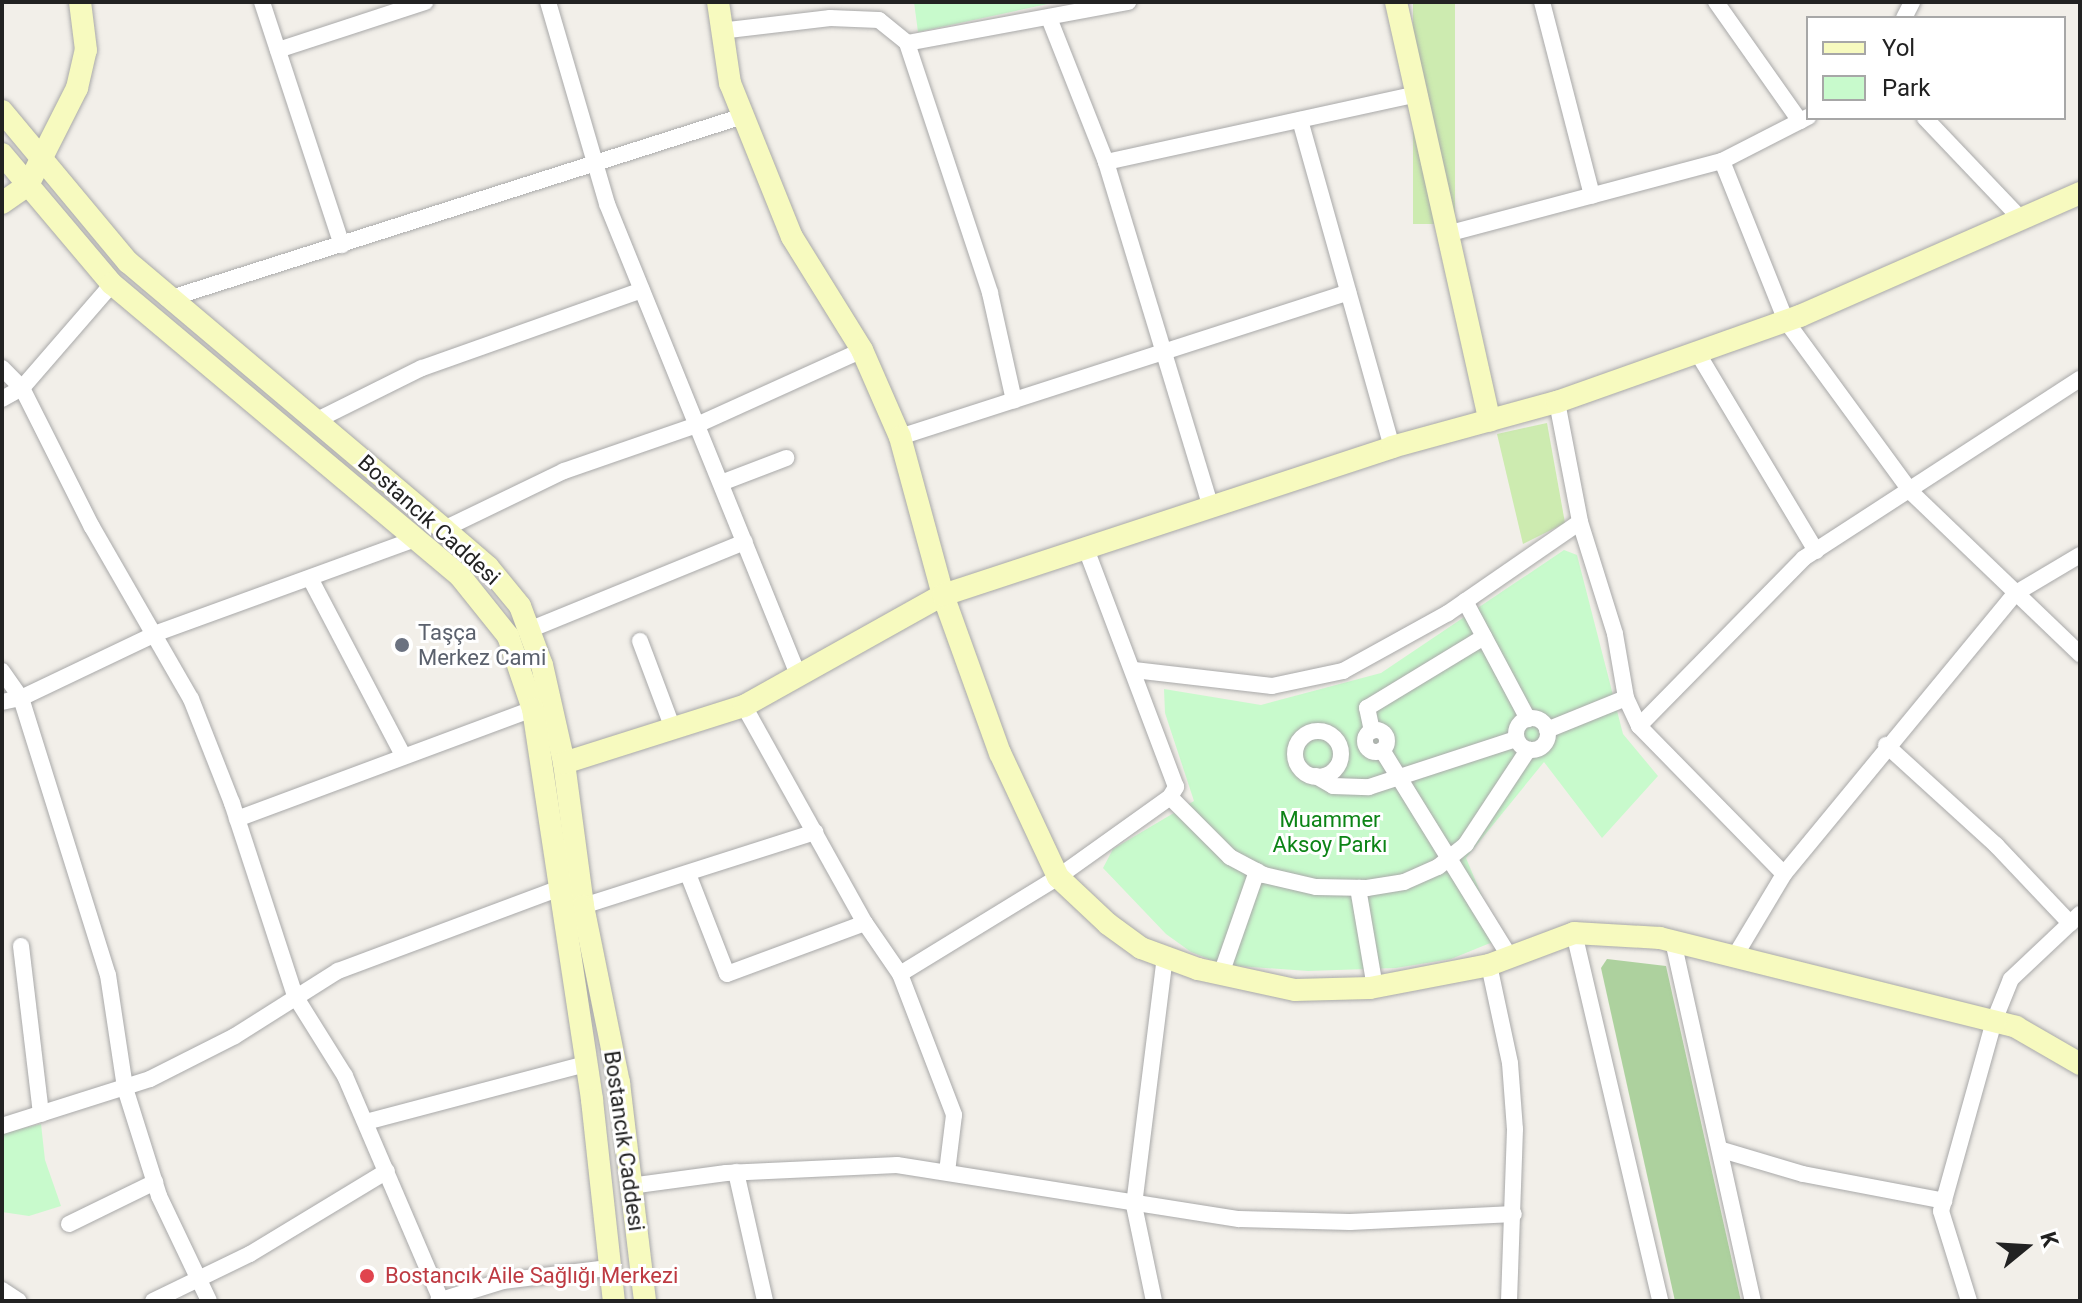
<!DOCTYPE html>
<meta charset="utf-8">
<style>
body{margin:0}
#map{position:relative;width:2082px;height:1303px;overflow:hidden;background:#f2efe9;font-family:Roboto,sans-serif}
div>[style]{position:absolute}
.grass>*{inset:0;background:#cdebb0;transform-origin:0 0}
.forest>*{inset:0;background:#add19e}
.park>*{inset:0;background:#c8facc}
.roads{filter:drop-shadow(0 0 2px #a9a9a9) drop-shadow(0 0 2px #a9a9a9)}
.street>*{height:16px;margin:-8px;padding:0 8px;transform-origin:8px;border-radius:8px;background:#fff}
.street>.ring{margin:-8px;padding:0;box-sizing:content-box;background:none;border:16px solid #fff;border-radius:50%}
.secondary>*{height:22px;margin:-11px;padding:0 11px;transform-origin:11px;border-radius:11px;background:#f7fabf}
.dots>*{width:22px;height:22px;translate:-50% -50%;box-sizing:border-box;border:4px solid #fff;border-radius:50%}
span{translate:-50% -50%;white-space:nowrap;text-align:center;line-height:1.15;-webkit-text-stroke:6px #fff;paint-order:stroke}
.street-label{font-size:22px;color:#222}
.worship-label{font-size:22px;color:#5b616d}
.left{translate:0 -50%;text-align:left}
.park-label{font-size:22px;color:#0c8416}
.health-label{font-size:22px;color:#be3a42}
.frame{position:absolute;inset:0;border:4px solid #222;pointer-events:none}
.legend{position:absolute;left:1806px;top:16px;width:260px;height:104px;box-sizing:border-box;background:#fff;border:2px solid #a7a7a7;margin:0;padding:10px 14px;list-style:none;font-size:24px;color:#222}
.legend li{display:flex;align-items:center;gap:16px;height:40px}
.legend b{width:40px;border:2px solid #a7a7a7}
.north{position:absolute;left:1986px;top:1207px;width:80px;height:80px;-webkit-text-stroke:6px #fff;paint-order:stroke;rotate:72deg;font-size:22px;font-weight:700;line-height:32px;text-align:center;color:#222}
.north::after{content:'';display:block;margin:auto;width:28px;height:36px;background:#222;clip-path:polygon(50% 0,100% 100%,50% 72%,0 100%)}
</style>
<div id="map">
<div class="grass">
<div style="left:1413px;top:2px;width:42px;height:222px"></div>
<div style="clip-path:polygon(1547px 423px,1565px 523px,1523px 544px,1497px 434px)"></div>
</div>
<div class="forest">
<div style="clip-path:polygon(1607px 959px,1666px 966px,1741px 1301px,1675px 1301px,1601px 968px)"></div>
</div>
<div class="park">
<div style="clip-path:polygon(914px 2px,1057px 2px,918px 32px)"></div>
<div style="clip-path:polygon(1564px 550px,1577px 555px,1623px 734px,1658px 776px,1602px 838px,1544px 762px,1466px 858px,1500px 939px,1451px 959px,1396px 968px,1308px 971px,1224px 965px,1191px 952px,1166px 934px,1103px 868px,1113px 849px,1194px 801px,1165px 713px,1164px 689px,1261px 705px,1381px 673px)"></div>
<div style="clip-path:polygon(41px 1124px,45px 1160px,61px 1206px,29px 1216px,2px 1212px,2px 1133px)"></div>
</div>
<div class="roads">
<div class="street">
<div style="left:262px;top:2px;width:256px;rotate:71.8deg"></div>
<div style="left:548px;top:2px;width:210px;rotate:73.7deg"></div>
<div style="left:607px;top:204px;width:510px;rotate:67.91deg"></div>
<div style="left:1542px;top:2px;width:200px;rotate:75.5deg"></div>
<div style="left:1716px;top:2px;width:146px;rotate:54.8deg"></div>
<div style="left:1049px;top:18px;width:155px;rotate:68.4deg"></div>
<div style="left:1106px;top:162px;width:361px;rotate:73.1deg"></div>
<div style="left:1904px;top:18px;width:18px;rotate:-63deg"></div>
<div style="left:720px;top:31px;width:111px;rotate:-6.7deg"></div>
<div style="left:830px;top:18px;width:49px;rotate:2.3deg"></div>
<div style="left:879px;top:20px;width:36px;rotate:39deg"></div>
<div style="left:907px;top:43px;width:225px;rotate:-10.5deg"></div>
<div style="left:907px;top:43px;width:263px;rotate:71.6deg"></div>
<div style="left:990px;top:293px;width:110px;rotate:77.4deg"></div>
<div style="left:278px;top:50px;width:155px;rotate:-18.1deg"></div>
<div style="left:1925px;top:118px;width:141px;rotate:46.4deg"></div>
<div style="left:1300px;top:120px;width:340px;rotate:74.3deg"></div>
<div style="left:1722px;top:161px;width:172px;rotate:68.2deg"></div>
<div style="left:1786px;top:321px;width:213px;rotate:53.8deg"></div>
<div style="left:1912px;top:493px;width:233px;rotate:43.8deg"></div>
<div style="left:1106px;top:162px;width:315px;rotate:-12.3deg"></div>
<div style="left:1447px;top:234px;width:285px;rotate:-14.9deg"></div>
<div style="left:1722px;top:161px;width:97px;rotate:-27.1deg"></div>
<div style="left:168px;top:299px;width:603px;rotate:-17.65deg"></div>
<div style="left:1697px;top:352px;width:232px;rotate:59.1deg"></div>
<div style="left:2px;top:368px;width:28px;rotate:45deg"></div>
<div style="left:22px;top:388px;width:156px;rotate:63.3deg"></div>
<div style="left:92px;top:527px;width:198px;rotate:60.1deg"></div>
<div style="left:191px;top:699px;width:112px;rotate:68.5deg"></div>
<div style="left:232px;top:803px;width:203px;rotate:71.9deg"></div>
<div style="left:295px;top:996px;width:94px;rotate:58deg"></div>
<div style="left:345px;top:1076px;width:244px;rotate:66.8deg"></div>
<div style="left:2px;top:399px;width:23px;rotate:-29deg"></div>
<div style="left:22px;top:388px;width:138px;rotate:-49.1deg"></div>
<div style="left:1557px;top:402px;width:122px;rotate:79.1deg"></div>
<div style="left:1580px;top:522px;width:117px;rotate:72.6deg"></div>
<div style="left:1615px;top:634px;width:65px;rotate:80.2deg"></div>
<div style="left:1626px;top:698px;width:31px;rotate:65deg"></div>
<div style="left:1639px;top:726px;width:207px;rotate:45.6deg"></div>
<div style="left:315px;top:421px;width:119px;rotate:-26.4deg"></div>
<div style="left:422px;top:368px;width:233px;rotate:-19.5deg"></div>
<div style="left:900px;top:437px;width:471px;rotate:-17.9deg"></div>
<div style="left:721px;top:483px;width:70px;rotate:-21deg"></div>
<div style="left:444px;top:529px;width:133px;rotate:-25.8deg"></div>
<div style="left:564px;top:471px;width:141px;rotate:-19.1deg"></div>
<div style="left:697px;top:425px;width:181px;rotate:-24.4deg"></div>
<div style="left:310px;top:578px;width:200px;rotate:62.3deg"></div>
<div style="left:1465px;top:601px;width:134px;rotate:61.9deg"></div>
<div style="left:529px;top:630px;width:233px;rotate:-22.2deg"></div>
<div style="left:640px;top:641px;width:94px;rotate:69.4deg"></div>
<div style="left:1134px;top:670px;width:139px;rotate:6.6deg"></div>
<div style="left:1272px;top:686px;width:73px;rotate:-11.9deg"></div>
<div style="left:1343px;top:671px;width:120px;rotate:-28.9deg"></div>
<div style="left:1448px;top:613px;width:160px;rotate:-34.6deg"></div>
<div style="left:2px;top:671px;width:33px;rotate:55deg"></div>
<div style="left:21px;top:698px;width:290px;rotate:72.6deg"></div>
<div style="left:108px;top:975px;width:114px;rotate:81.4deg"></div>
<div style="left:125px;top:1088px;width:113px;rotate:72.5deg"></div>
<div style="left:159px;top:1196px;width:116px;rotate:64.5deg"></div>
<div style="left:2px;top:702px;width:19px;rotate:-12deg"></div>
<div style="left:21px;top:698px;width:151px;rotate:-25.5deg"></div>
<div style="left:157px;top:633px;width:272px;rotate:-20deg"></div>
<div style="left:744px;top:706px;width:248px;rotate:60.9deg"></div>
<div style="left:865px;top:923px;width:62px;rotate:55.5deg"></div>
<div style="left:900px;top:974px;width:185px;rotate:-31.5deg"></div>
<div style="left:1058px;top:877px;width:138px;rotate:-35.5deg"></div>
<div style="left:1170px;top:797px;width:12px;rotate:-59deg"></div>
<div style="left:1176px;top:787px;width:254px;rotate:-110.7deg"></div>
<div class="ring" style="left:1516px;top:718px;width:16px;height:16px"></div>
<div style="left:1639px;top:726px;width:235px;rotate:-45.5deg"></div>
<div style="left:1804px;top:558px;width:329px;rotate:-33deg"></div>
<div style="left:1547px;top:730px;width:85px;rotate:-22.1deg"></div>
<div class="ring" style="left:1365px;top:730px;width:6px;height:6px"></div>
<div style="left:1372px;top:731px;width:24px;rotate:-102deg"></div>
<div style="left:1367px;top:708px;width:137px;rotate:-31.3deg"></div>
<div class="ring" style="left:1295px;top:731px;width:30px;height:30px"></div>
<div style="left:1886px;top:745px;width:149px;rotate:42.3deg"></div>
<div style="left:1996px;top:845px;width:108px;rotate:46.5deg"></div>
<div style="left:1382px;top:750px;width:243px;rotate:58.3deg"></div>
<div style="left:1316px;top:776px;width:20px;rotate:30deg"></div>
<div style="left:1333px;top:786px;width:36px;rotate:2deg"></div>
<div style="left:1369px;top:787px;width:155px;rotate:-18.1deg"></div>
<div style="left:1170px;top:797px;width:85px;rotate:45deg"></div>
<div style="left:1230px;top:857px;width:38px;rotate:28deg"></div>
<div style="left:1264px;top:875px;width:53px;rotate:13deg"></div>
<div style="left:1316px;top:887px;width:51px;rotate:1.1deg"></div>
<div style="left:1367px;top:888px;width:37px;rotate:-9deg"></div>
<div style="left:1404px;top:882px;width:37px;rotate:-24deg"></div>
<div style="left:1438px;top:867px;width:36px;rotate:-39deg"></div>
<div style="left:1466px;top:844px;width:113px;rotate:-56.6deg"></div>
<div style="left:237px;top:819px;width:316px;rotate:-20.4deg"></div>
<div style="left:688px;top:874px;width:107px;rotate:68.7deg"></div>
<div style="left:727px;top:974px;width:147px;rotate:-20.3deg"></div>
<div style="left:1358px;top:888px;width:100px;rotate:80.3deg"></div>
<div style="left:583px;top:906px;width:244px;rotate:-17.7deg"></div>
<div style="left:1574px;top:933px;width:378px;rotate:76.8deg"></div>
<div style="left:1673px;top:941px;width:369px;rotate:77.5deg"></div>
<div style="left:21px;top:946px;width:169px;rotate:83.2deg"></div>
<div style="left:1735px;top:956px;width:96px;rotate:-59.1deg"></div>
<div style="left:1784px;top:874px;width:364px;rotate:-50.5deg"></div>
<div style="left:2016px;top:593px;width:74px;rotate:-30.7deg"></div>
<div style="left:1489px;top:965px;width:100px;rotate:77.9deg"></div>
<div style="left:1510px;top:1063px;width:66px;rotate:85.7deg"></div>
<div style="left:1515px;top:1129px;width:172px;rotate:92deg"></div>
<div style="left:900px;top:974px;width:151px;rotate:69deg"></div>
<div style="left:954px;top:1115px;width:57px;rotate:97deg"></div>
<div style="left:1221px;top:974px;width:109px;rotate:-70.7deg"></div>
<div style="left:366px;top:1122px;width:227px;rotate:-14.8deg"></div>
<div style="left:2px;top:1126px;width:155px;rotate:-17.6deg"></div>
<div style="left:150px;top:1079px;width:95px;rotate:-26.8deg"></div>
<div style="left:235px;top:1036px;width:122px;rotate:-32.3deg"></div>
<div style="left:338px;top:971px;width:234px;rotate:-20.5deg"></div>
<div style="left:1722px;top:1150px;width:84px;rotate:16.5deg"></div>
<div style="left:1803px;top:1174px;width:144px;rotate:10.8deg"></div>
<div style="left:736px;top:1172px;width:132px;rotate:77.3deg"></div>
<div style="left:630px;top:1186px;width:97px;rotate:-7.7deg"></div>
<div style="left:726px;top:1173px;width:171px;rotate:-2.7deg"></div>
<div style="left:897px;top:1165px;width:346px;rotate:9deg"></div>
<div style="left:1239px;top:1219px;width:111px;rotate:1.5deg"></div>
<div style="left:1350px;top:1222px;width:164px;rotate:-2.8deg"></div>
<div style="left:69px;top:1224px;width:96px;rotate:-26deg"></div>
<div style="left:2px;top:1290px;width:20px;rotate:33deg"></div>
<div style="left:153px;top:1301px;width:108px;rotate:-25.9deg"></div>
<div style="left:250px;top:1254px;width:160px;rotate:-31.2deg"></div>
<div style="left:438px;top:1301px;width:68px;rotate:-17.1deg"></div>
<div style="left:503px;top:1281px;width:106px;rotate:-7.1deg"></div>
<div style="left:1154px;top:1301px;width:98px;rotate:-101.8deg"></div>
<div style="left:1134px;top:1205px;width:250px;rotate:-82.9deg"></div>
<div style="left:1969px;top:1301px;width:94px;rotate:-107.3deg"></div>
<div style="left:1941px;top:1211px;width:197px;rotate:-74.4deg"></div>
<div style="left:1994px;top:1021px;width:45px;rotate:-68deg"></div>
<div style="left:2011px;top:979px;width:95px;rotate:-43.3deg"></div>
</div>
<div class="secondary">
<div style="left:718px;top:2px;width:82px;rotate:81.6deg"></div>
<div style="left:730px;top:83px;width:166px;rotate:68.1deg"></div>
<div style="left:792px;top:237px;width:133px;rotate:58.2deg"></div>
<div style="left:862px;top:350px;width:95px;rotate:66.4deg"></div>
<div style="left:900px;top:437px;width:164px;rotate:74.8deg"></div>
<div style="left:943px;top:595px;width:168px;rotate:70.2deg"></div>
<div style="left:1000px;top:753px;width:137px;rotate:64.9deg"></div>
<div style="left:1058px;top:877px;width:69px;rotate:43.2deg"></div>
<div style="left:1108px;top:924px;width:41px;rotate:36deg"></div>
<div style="left:1141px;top:948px;width:61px;rotate:20.2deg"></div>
<div style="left:1198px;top:969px;width:99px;rotate:12.2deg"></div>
<div style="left:1295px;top:990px;width:75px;rotate:-1.5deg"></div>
<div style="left:1370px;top:988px;width:121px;rotate:-10.9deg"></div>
<div style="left:1489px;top:965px;width:91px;rotate:-20.6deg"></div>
<div style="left:1574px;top:933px;width:86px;rotate:3.3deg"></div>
<div style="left:1660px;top:938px;width:367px;rotate:14deg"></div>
<div style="left:2016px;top:1027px;width:74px;rotate:30deg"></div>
<div style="left:1396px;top:2px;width:429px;rotate:77.4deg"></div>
<div style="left:2px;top:111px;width:197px;rotate:50.2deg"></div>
<div style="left:128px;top:262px;width:414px;rotate:40.2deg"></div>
<div style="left:444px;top:529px;width:58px;rotate:40.8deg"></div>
<div style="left:488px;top:567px;width:50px;rotate:50.6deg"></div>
<div style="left:520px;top:606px;width:63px;rotate:69.6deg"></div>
<div style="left:542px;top:665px;width:100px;rotate:77.3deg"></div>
<div style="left:564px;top:763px;width:144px;rotate:82.4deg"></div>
<div style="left:583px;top:906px;width:181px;rotate:78.5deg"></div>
<div style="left:619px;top:1083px;width:220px;rotate:83.2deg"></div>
<div style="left:2px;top:154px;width:170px;rotate:49.8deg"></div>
<div style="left:112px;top:284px;width:454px;rotate:40deg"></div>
<div style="left:460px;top:576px;width:77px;rotate:51.3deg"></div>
<div style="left:508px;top:636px;width:77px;rotate:71.1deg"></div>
<div style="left:533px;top:709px;width:395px;rotate:81.4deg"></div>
<div style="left:592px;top:1100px;width:202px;rotate:83.8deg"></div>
<div style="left:2px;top:203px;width:32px;rotate:-35deg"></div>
<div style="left:28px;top:185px;width:109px;rotate:-63.2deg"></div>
<div style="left:77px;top:88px;width:39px;rotate:-77deg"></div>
<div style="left:86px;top:50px;width:48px;rotate:-97.1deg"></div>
<div style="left:564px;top:763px;width:189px;rotate:-17.6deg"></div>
<div style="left:744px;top:706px;width:228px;rotate:-29.2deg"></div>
<div style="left:943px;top:595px;width:473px;rotate:-18.2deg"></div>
<div style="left:1392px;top:447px;width:171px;rotate:-15.3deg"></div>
<div style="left:1557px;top:402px;width:258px;rotate:-19.5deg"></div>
<div style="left:1800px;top:316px;width:306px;rotate:-23.7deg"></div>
</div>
</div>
<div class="dots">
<div style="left:402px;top:645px;background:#6b7280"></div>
<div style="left:367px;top:1276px;background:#e0444e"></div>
</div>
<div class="street-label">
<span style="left:429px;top:520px;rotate:42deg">Bostancık Caddesi</span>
<span style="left:624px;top:1141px;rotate:82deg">Bostancık Caddesi</span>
</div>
<div class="worship-label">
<span class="left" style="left:418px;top:645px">Taşça<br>Merkez Cami</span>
</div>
<div class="park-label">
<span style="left:1330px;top:832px">Muammer<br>Aksoy Parkı</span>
</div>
<div class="health-label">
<span class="left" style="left:385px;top:1276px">Bostancık Aile Sağlığı Merkezi</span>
</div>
<div class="frame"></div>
<ul class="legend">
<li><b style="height:10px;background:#f7fabf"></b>Yol</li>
<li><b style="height:22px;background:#c8facc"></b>Park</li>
</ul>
<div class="north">K</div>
</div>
